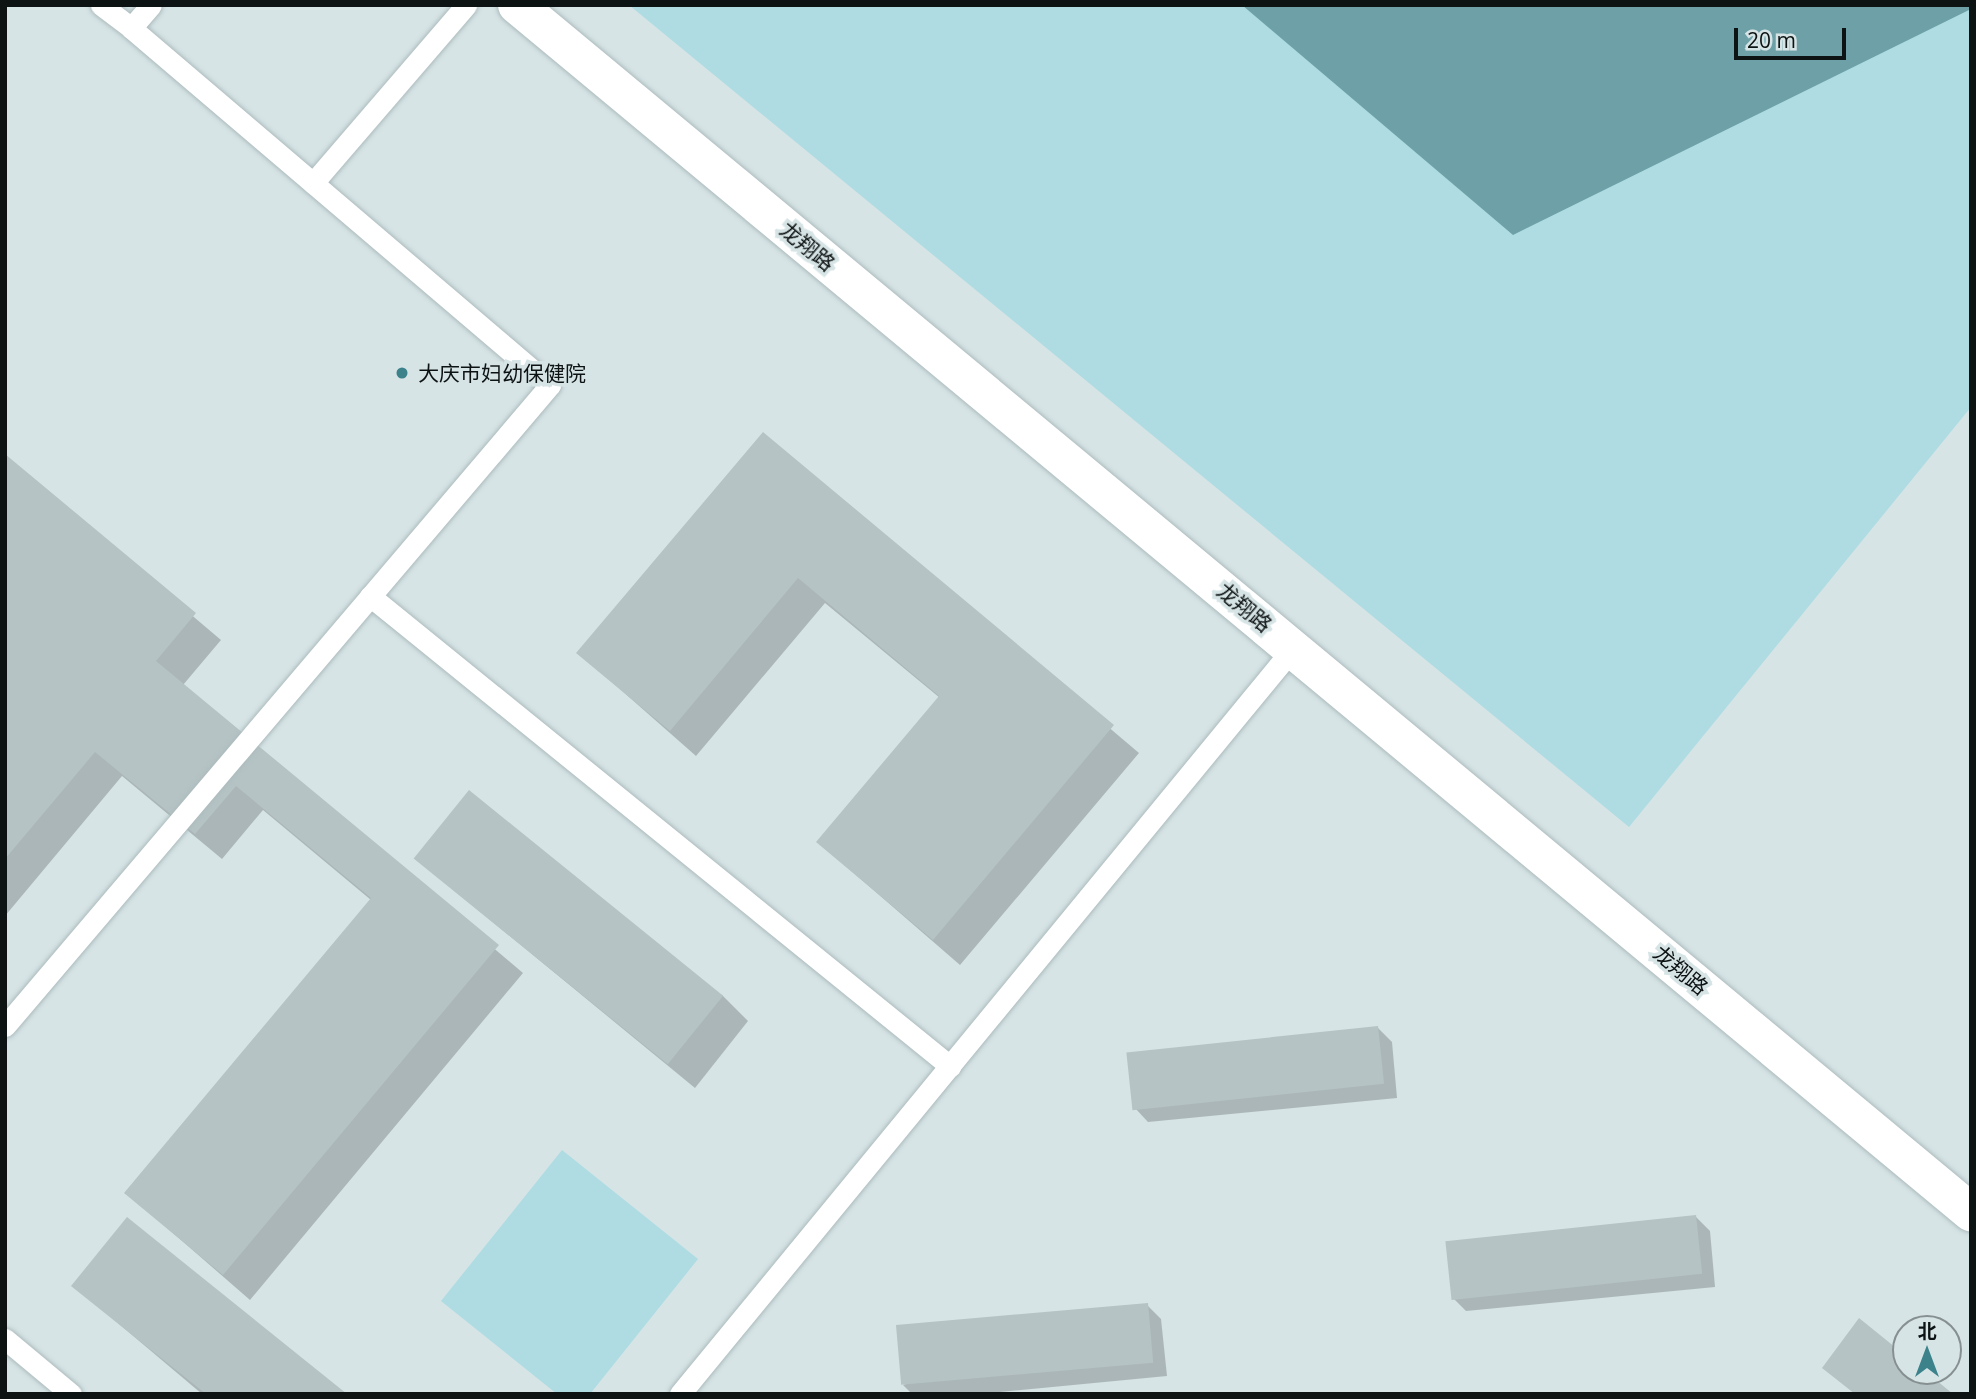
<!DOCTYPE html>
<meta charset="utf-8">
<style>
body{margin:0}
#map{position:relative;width:1976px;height:1399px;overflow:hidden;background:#d6e4e6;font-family:"Open Sans","Noto Sans SC",sans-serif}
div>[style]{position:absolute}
.green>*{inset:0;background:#aedce2}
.water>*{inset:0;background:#6da0a7}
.shadow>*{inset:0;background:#0003}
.building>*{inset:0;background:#b5c3c5;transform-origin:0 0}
.roads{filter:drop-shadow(0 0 2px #adbbbd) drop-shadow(0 0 2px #adbbbd)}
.service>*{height:21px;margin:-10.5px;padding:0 10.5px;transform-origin:10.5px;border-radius:10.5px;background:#fff}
.tertiary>*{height:38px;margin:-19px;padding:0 19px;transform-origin:19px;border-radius:19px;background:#fff}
.dots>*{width:19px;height:19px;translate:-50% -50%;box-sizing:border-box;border:4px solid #d6e4e6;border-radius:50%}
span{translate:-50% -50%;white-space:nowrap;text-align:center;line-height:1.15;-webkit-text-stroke:7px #d6e4e6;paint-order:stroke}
.street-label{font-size:21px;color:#0d1212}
.poi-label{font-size:21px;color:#0d1212}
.left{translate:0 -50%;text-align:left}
.frame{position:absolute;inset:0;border:7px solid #0d1212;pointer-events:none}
.north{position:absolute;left:1892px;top:1315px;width:70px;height:70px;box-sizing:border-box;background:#d6e4e6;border:2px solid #869091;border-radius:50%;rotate:0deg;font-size:19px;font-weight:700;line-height:28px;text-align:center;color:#0d1212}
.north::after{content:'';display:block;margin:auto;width:24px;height:32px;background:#3b828b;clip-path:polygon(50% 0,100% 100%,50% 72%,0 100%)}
.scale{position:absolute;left:1734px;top:28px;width:112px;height:32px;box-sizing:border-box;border:4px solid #0d1212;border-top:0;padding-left:9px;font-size:21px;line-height:24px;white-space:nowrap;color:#0d1212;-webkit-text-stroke:5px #d6e4e6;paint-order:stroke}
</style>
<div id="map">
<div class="green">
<div style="clip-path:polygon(629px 5px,1971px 5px,1971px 407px,1629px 827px)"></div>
<div style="clip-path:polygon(562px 1150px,698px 1259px,590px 1394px,557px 1394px,441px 1301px)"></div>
</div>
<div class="water">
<div style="clip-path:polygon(1242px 5px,1971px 5px,1971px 9px,1513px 235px)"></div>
</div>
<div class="shadow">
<div style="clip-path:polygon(763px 434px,1139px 753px,960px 965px,818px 842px,940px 698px,825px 603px,696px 756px,579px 653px)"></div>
<div style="clip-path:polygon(5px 457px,221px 640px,183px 685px,523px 973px,250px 1300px,127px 1193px,371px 900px,263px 810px,222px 859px,122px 776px,5px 916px)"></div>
<div style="clip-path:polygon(416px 859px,722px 995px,748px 1021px,695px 1088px)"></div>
<div style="clip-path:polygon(1377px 1027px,1392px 1042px,1397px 1098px,1148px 1122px,1134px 1107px)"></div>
<div style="clip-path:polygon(1696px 1217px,1710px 1231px,1715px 1287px,1466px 1311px,1452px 1297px)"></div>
<div style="clip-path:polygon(74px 1286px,344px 1394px,202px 1394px)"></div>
<div style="clip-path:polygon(1147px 1305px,1161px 1319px,1167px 1376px,979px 1394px,912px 1394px,903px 1385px)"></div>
</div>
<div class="building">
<div style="clip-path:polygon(763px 432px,1114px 725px,933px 940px,816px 842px,939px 696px,798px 578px,670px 731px,576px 653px)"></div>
<div style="clip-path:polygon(5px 454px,196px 613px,156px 661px,499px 945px,223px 1275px,124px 1193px,371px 898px,236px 786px,195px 834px,95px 752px,5px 859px)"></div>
<div style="left:469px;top:790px;width:327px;height:88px;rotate:39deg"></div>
<div style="left:1378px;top:1026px;width:58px;height:253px;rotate:84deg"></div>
<div style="left:1696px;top:1215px;width:59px;height:252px;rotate:84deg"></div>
<div style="clip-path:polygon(127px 1217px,347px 1394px,206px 1394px,71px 1286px)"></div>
<div style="left:1148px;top:1303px;width:60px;height:253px;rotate:85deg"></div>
<div style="clip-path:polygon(1859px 1318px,1906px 1356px,1906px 1371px,1925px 1371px,1953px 1394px,1855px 1394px,1822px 1368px)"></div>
</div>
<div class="roads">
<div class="service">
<div style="left:101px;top:5px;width:38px;rotate:37deg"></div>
<div style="left:313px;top:183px;width:235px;rotate:-49.3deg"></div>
<div style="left:370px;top:596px;width:747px;rotate:39.02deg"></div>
<div style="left:5px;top:1026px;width:841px;rotate:-49.63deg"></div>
<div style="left:550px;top:385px;width:550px;rotate:-139.57deg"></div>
<div style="left:131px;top:28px;width:30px;rotate:-49deg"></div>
<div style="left:5px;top:1339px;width:86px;rotate:39.8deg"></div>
<div style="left:680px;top:1394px;width:967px;rotate:-50.58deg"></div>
</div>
<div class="tertiary">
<div style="left:517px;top:5px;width:1890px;rotate:39.7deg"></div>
</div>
</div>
<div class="dots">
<div style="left:402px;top:373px;background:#3b828b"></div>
</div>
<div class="street-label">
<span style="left:808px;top:246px;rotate:40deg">龙翔路</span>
<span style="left:1245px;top:607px;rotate:40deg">龙翔路</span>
<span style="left:1681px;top:970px;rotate:40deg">龙翔路</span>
</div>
<div class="poi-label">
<span class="left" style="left:418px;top:373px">大庆市妇幼保健院</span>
</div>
<div class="frame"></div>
<div class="north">北</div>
<div class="scale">20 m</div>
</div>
